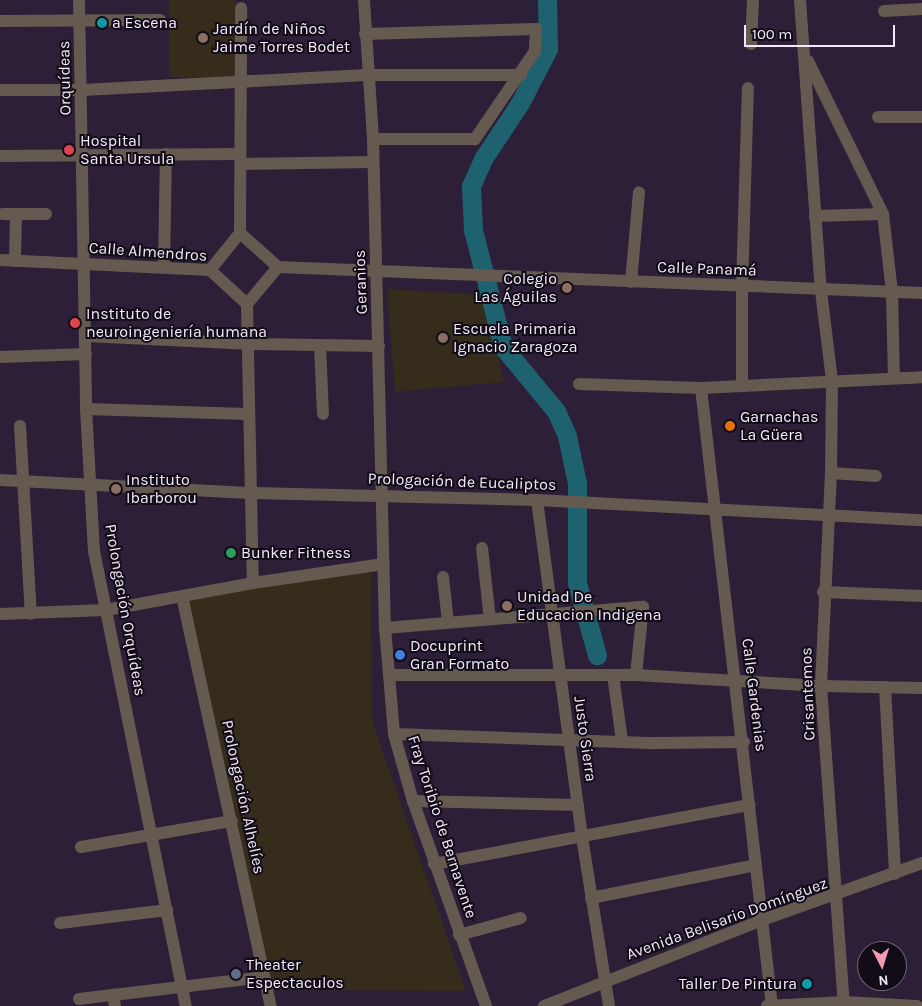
<!DOCTYPE html>
<meta charset="utf-8">
<style>
body{margin:0}
#map{position:relative;width:922px;height:1006px;overflow:hidden;background:#2d1f38;font-family:Karla,sans-serif}
div>[style]{position:absolute}
.education>*{inset:0;background:#352c1c;transform-origin:0 0}
.river>*{height:19px;margin:-9.5px;padding:0 9.5px;transform-origin:9.5px;border-radius:9.5px;background:#1e616f}
.minor>*{height:12px;margin:-6px;padding:0 6px;transform-origin:6px;border-radius:6px;background:#655a50}
.dots>*{width:14px;height:14px;translate:-50% -50%;box-sizing:border-box;border:2px solid #120c17;border-radius:50%}
span{translate:-50% -50%;white-space:nowrap;text-align:center;line-height:1.15;-webkit-text-stroke:4px #120c17;paint-order:stroke}
.poi-label{font-size:16px;color:#f2eafb}
.left{translate:0 -50%;text-align:left}
.right{translate:-100% -50%;text-align:right}
.street-label{font-size:16px;color:#f2eafb}
.north{position:absolute;left:857px;top:941px;width:50px;height:50px;box-sizing:border-box;background:#120c17;border:1px solid #6c6572;border-radius:50%;rotate:175deg;font-size:14px;font-weight:700;line-height:20px;text-align:center;color:#f2eafb}
.north::after{content:'';display:block;margin:auto;width:18px;height:22px;background:#f29ab0;clip-path:polygon(50% 0,100% 100%,50% 72%,0 100%)}
.scale{position:absolute;left:744px;top:25px;width:151px;height:22px;box-sizing:border-box;border:2px solid #f2eafb;border-top:0;padding-left:6px;font-size:15px;line-height:18px;white-space:nowrap;color:#f2eafb;-webkit-text-stroke:4px #120c17;paint-order:stroke}
</style>
<div id="map">
<div class="education">
<div style="left:169px;top:0;width:67px;height:77px"></div>
<div style="clip-path:polygon(387px 289px,484px 295px,504px 382px,395px 392px)"></div>
<div style="clip-path:polygon(371px 569px,372px 720px,466px 991px,271px 990px,184px 598px)"></div>
</div>
<div class="river">
<div style="left:547px;top:0;width:49px;rotate:88.8deg"></div>
<div style="left:548px;top:49px;width:61px;rotate:117.4deg"></div>
<div style="left:520px;top:103px;width:67px;rotate:123.5deg"></div>
<div style="left:483px;top:159px;width:30px;rotate:114deg"></div>
<div style="left:471px;top:186px;width:44px;rotate:87.4deg"></div>
<div style="left:473px;top:230px;width:121px;rotate:75.6deg"></div>
<div style="left:503px;top:347px;width:83px;rotate:50.4deg"></div>
<div style="left:556px;top:411px;width:27px;rotate:66deg"></div>
<div style="left:567px;top:436px;width:48px;rotate:78deg"></div>
<div style="left:577px;top:483px;width:100px;rotate:90deg"></div>
<div style="left:577px;top:583px;width:75px;rotate:74.5deg"></div>
</div>
<div class="minor">
<div style="left:79px;top:0;width:409px;rotate:89deg"></div>
<div style="left:86px;top:409px;width:142px;rotate:86.8deg"></div>
<div style="left:94px;top:551px;width:464px;rotate:78.6deg"></div>
<div style="left:364px;top:0;width:139px;rotate:86.3deg"></div>
<div style="left:373px;top:139px;width:489px;rotate:88.6deg"></div>
<div style="left:385px;top:628px;width:106px;rotate:85.1deg"></div>
<div style="left:394px;top:734px;width:70px;rotate:74.2deg"></div>
<div style="left:413px;top:801px;width:218px;rotate:70.4deg"></div>
<div style="left:800px;top:0;width:292px;rotate:85.9deg"></div>
<div style="left:821px;top:291px;width:91px;rotate:83deg"></div>
<div style="left:832px;top:381px;width:92px;rotate:90.6deg"></div>
<div style="left:831px;top:473px;width:213px;rotate:92.7deg"></div>
<div style="left:821px;top:686px;width:321px;rotate:85.9deg"></div>
<div style="left:884px;top:11px;width:38px;rotate:-3deg"></div>
<div style="left:0;top:21px;width:160px;rotate:-0.4deg"></div>
<div style="left:365px;top:34px;width:171px;rotate:-1.7deg"></div>
<div style="left:536px;top:29px;width:22px;rotate:93deg"></div>
<div style="left:535px;top:51px;width:107px;rotate:124.3deg"></div>
<div style="left:475px;top:139px;width:102px;rotate:180deg"></div>
<div style="left:751px;top:44px;width:44px;rotate:-87.4deg"></div>
<div style="left:808px;top:61px;width:170px;rotate:63.9deg"></div>
<div style="left:883px;top:214px;width:79px;rotate:83.4deg"></div>
<div style="left:892px;top:292px;width:86px;rotate:88.7deg"></div>
<div style="left:0;top:90px;width:82px"></div>
<div style="left:82px;top:90px;width:285px;rotate:-3deg"></div>
<div style="left:367px;top:75px;width:154px"></div>
<div style="left:878px;top:117px;width:44px"></div>
<div style="left:0;top:156px;width:240px;rotate:-0.5deg"></div>
<div style="left:241px;top:164px;width:132px;rotate:-0.9deg"></div>
<div style="left:3px;top:214px;width:43px"></div>
<div style="left:815px;top:216px;width:68px;rotate:-1.7deg"></div>
<div style="left:240px;top:233px;width:225px;rotate:-89.7deg"></div>
<div style="left:0;top:260px;width:210px;rotate:2.7deg"></div>
<div style="left:210px;top:270px;width:50px;rotate:42.6deg"></div>
<div style="left:247px;top:304px;width:48px;rotate:-50deg"></div>
<div style="left:15px;top:261px;width:47px;rotate:-88.8deg"></div>
<div style="left:164px;top:266px;width:112px;rotate:-89deg"></div>
<div style="left:278px;top:267px;width:645px;rotate:2.31deg"></div>
<div style="left:210px;top:270px;width:48px;rotate:-51deg"></div>
<div style="left:240px;top:233px;width:51px;rotate:41.8deg"></div>
<div style="left:631px;top:282px;width:90px;rotate:-84.9deg"></div>
<div style="left:247px;top:304px;width:279px;rotate:88.8deg"></div>
<div style="left:86px;top:336px;width:161px;rotate:2.8deg"></div>
<div style="left:247px;top:344px;width:132px;rotate:0.9deg"></div>
<div style="left:320px;top:345px;width:69px;rotate:87.5deg"></div>
<div style="left:0;top:357px;width:86px;rotate:-2deg"></div>
<div style="left:579px;top:384px;width:122px;rotate:1.9deg"></div>
<div style="left:701px;top:388px;width:221px;rotate:-2.8deg"></div>
<div style="left:742px;top:386px;width:99px;rotate:-90deg"></div>
<div style="left:742px;top:287px;width:199px;rotate:-88.3deg"></div>
<div style="left:701px;top:388px;width:622px;rotate:83.45deg"></div>
<div style="left:86px;top:409px;width:161px;rotate:1.8deg"></div>
<div style="left:20px;top:426px;width:188px;rotate:86.7deg"></div>
<div style="left:831px;top:473px;width:45px;rotate:3.8deg"></div>
<div style="left:0;top:480px;width:250px;rotate:3deg"></div>
<div style="left:250px;top:493px;width:287px;rotate:1.4deg"></div>
<div style="left:537px;top:500px;width:386px;rotate:3deg"></div>
<div style="left:537px;top:500px;width:340px;rotate:82.4deg"></div>
<div style="left:582px;top:837px;width:171px;rotate:80.9deg"></div>
<div style="left:482px;top:548px;width:71px;rotate:83.6deg"></div>
<div style="left:443px;top:577px;width:45px;rotate:83.7deg"></div>
<div style="left:823px;top:592px;width:99px;rotate:2.3deg"></div>
<div style="left:182px;top:596px;width:420px;rotate:77.8deg"></div>
<div style="left:0;top:614px;width:106px;rotate:-2.2deg"></div>
<div style="left:106px;top:610px;width:149px;rotate:-10.4deg"></div>
<div style="left:253px;top:583px;width:132px;rotate:-8.3deg"></div>
<div style="left:385px;top:628px;width:259px;rotate:-4.7deg"></div>
<div style="left:643px;top:607px;width:68px;rotate:95.9deg"></div>
<div style="left:389px;top:675px;width:247px"></div>
<div style="left:636px;top:675px;width:185px;rotate:3.4deg"></div>
<div style="left:821px;top:686px;width:101px;rotate:1.1deg"></div>
<div style="left:613px;top:675px;width:67px;rotate:82.2deg"></div>
<div style="left:885px;top:687px;width:187px;rotate:86.9deg"></div>
<div style="left:394px;top:734px;width:262px;rotate:2deg"></div>
<div style="left:656px;top:743px;width:88px;rotate:-0.7deg"></div>
<div style="left:413px;top:801px;width:165px;rotate:1.4deg"></div>
<div style="left:81px;top:847px;width:153px;rotate:-9.8deg"></div>
<div style="left:434px;top:864px;width:321px;rotate:-10.6deg"></div>
<div style="left:591px;top:898px;width:168px;rotate:-11.3deg"></div>
<div style="left:60px;top:923px;width:108px;rotate:-6.9deg"></div>
<div style="left:459px;top:935px;width:64px;rotate:-15.3deg"></div>
<div style="left:79px;top:999px;width:34px;rotate:-7deg"></div>
<div style="left:115px;top:1006px;width:11px;rotate:-100deg"></div>
<div style="left:113px;top:995px;width:152px;rotate:-6.8deg"></div>
<div style="left:544px;top:1006px;width:234px;rotate:-21.5deg"></div>
<div style="left:762px;top:920px;width:170px;rotate:-19.6deg"></div>
<div style="left:767px;top:1006px;width:77px;rotate:-3deg"></div>
<div style="left:844px;top:1002px;width:73px;rotate:3.1deg"></div>
</div>
<div class="dots">
<div style="left:102px;top:23px;background:#0f9aa8"></div>
<div style="left:203px;top:38px;background:#8d6e63"></div>
<div style="left:69px;top:150px;background:#e0444e"></div>
<div style="left:567px;top:288px;background:#8d6e63"></div>
<div style="left:75px;top:323px;background:#e0444e"></div>
<div style="left:443px;top:338px;background:#8d6e63"></div>
<div style="left:730px;top:426px;background:#e8710a"></div>
<div style="left:116px;top:489px;background:#8d6e63"></div>
<div style="left:231px;top:553px;background:#2e9e5b"></div>
<div style="left:507px;top:606px;background:#8d6e63"></div>
<div style="left:400px;top:655px;background:#3f7fe0"></div>
<div style="left:236px;top:974px;background:#5c6f8a"></div>
<div style="left:807px;top:984px;background:#0f9aa8"></div>
</div>
<div class="poi-label">
<span class="left" style="left:112px;top:23px">a Escena</span>
<span class="left" style="left:213px;top:38px">Jardín de Niños<br>Jaime Torres Bodet</span>
<span class="left" style="left:80px;top:150px">Hospital<br>Santa Ursula</span>
<span class="right" style="left:557px;top:288px">Colegio<br>Las Águilas</span>
<span class="left" style="left:86px;top:323px">Instituto de<br>neuroingeniería humana</span>
<span class="left" style="left:453px;top:338px">Escuela Primaria<br>Ignacio Zaragoza</span>
<span class="left" style="left:740px;top:426px">Garnachas<br>La Güera</span>
<span class="left" style="left:126px;top:489px">Instituto<br>Ibarborou</span>
<span class="left" style="left:241px;top:553px">Bunker Fitness</span>
<span class="left" style="left:517px;top:606px">Unidad De<br>Educacion Indigena</span>
<span class="left" style="left:410px;top:655px">Docuprint<br>Gran Formato</span>
<span class="left" style="left:246px;top:974px">Theater<br>Espectaculos</span>
<span class="right" style="left:797px;top:984px">Taller De Pintura</span>
</div>
<div class="street-label">
<span style="left:65px;top:78px;rotate:-91deg">Orquídeas</span>
<span style="left:148px;top:252px;rotate:4deg">Calle Almendros</span>
<span style="left:707px;top:269px;rotate:2deg">Calle Panamá</span>
<span style="left:361px;top:282px;rotate:-92deg">Geranios</span>
<span style="left:462px;top:482px;rotate:2deg">Prologación de Eucaliptos</span>
<span style="left:125px;top:610px;rotate:80deg">Prolongación Orquídeas</span>
<span style="left:808px;top:694px;rotate:-92deg">Crisantemos</span>
<span style="left:754px;top:695px;rotate:83deg">Calle Gardenias</span>
<span style="left:585px;top:739px;rotate:82deg">Justo Sierra</span>
<span style="left:243px;top:797px;rotate:78deg">Prolongación Alhelíes</span>
<span style="left:442px;top:827px;rotate:72deg">Fray Toribio de Bernavente</span>
<span style="left:727px;top:919px;rotate:-20deg">Avenida Belisario Domínguez</span>
</div>
<div class="north">N</div>
<div class="scale">100 m</div>
</div>
